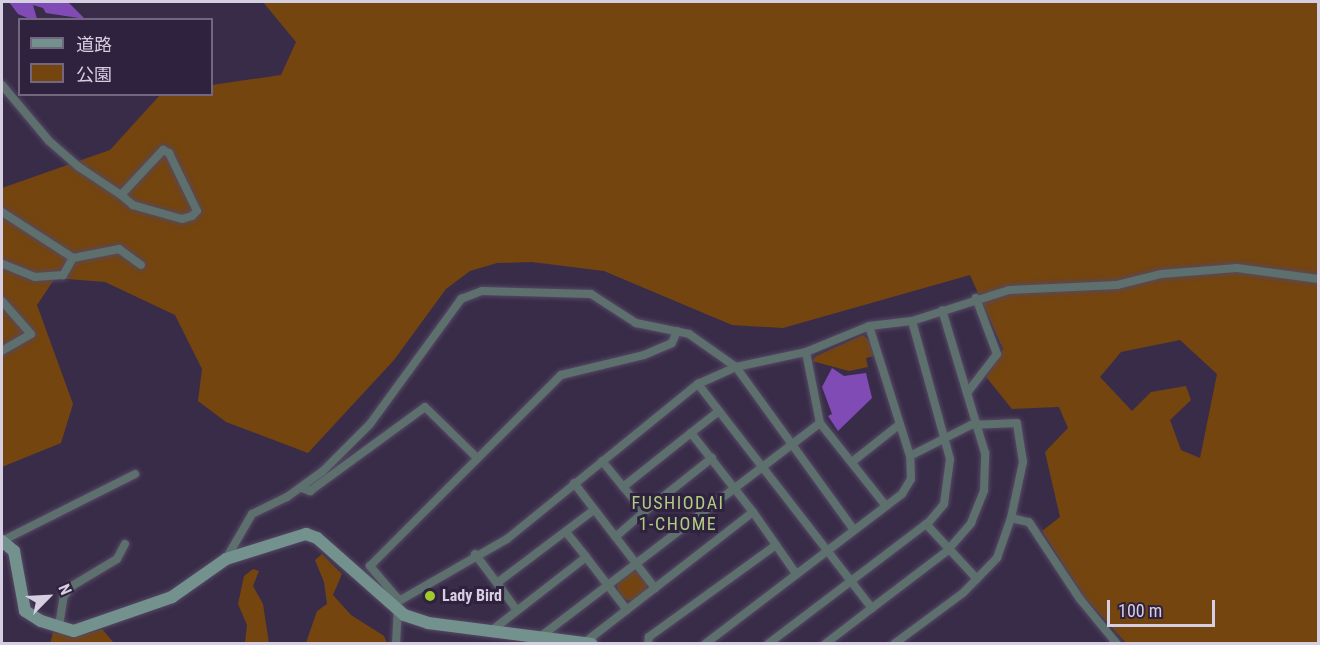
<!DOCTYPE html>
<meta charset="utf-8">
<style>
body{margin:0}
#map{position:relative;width:1320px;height:645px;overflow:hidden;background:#392c49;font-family:"Roboto Condensed","Noto Sans JP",sans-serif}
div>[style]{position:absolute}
.green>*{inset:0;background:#74450f}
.round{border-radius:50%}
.water>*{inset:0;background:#814bb6}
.roads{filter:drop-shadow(0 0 2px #554964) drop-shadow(0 0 2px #554964)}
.street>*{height:8px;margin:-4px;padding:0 4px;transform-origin:4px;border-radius:4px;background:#5d706d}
.secondary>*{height:12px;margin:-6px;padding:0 6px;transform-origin:6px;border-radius:6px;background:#73928d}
.dots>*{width:16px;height:16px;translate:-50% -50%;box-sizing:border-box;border:3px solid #2f223e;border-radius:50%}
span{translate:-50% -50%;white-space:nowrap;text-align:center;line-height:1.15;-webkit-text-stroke:6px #2f223e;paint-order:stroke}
.poi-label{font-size:16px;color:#d6cee1;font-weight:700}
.left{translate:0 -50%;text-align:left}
.neighbourhood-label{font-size:18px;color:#b2cb83;letter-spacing:1.5px}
.frame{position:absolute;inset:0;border:3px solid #d6cee1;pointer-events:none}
.legend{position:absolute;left:18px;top:18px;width:195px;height:78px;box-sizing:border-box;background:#2f223e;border:2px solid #72677f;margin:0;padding:8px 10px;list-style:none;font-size:18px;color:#d6cee1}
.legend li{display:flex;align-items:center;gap:12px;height:30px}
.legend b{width:30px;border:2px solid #72677f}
.north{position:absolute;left:18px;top:567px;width:60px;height:60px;-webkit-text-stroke:4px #2f223e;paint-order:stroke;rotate:66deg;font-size:16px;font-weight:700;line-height:24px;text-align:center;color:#d6cee1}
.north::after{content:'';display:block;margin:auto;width:21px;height:27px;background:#d6cee1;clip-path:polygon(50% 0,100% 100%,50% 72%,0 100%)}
.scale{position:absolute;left:1107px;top:600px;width:108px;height:27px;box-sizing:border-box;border:3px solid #d6cee1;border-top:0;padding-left:8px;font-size:18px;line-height:21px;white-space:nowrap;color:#d6cee1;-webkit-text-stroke:4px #2f223e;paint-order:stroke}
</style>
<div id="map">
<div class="green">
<div style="clip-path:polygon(evenodd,263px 2px,1318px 2px,1318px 643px,1126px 643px,1084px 597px,1042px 531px,1060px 517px,1045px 452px,1068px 428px,1059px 407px,1012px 409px,986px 377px,1003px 349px,970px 275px,783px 328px,732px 325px,604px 271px,532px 262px,497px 263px,470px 271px,446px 289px,394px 360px,308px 453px,226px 422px,198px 401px,202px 369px,175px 315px,105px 282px,55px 278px,37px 305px,73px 404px,61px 443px,2px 467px,2px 188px,110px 150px,160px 95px,212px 94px,212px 85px,281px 75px,296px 42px,263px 2px,1180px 340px,1217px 374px,1200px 458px,1181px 450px,1170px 420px,1191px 400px,1186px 386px,1151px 392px,1132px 411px,1100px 377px,1121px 352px,1180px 340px)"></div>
<div style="clip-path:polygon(863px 335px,869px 340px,874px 356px,866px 358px,868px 367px,849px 371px,812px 361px,816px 356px)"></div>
<div style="clip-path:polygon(322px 554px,342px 574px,333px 595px,351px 615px,384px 636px,387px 643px,306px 643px,317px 611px,327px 604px,324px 582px,315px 560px)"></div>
<div style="clip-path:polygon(253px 569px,259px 571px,253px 586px,263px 604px,269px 643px,245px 643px,247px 625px,238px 604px,244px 576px)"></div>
<div class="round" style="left:617px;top:571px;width:30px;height:30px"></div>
<div style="clip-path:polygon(102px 629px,114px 643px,50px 644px,53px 632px,78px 636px)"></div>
</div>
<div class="water">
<div style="clip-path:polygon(9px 2px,68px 2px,85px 19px,46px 13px,43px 8px,33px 5px,37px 19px,30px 19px,18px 14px)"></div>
<div style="clip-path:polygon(832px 368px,844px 376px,866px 373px,872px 398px,838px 431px,828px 416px,832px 414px,822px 387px)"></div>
</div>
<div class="roads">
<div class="street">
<div style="left:2px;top:85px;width:73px;rotate:50deg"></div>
<div style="left:49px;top:141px;width:40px;rotate:41deg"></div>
<div style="left:79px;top:167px;width:50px;rotate:33.7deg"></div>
<div style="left:163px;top:150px;width:7px;rotate:27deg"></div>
<div style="left:169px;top:153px;width:64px;rotate:64.2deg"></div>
<div style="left:197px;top:211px;width:7px;rotate:135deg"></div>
<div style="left:192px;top:216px;width:10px;rotate:163deg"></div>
<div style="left:182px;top:219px;width:51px;rotate:-164.1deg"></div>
<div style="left:133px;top:205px;width:16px;rotate:-140deg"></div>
<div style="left:121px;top:195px;width:62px;rotate:-47deg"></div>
<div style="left:2px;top:212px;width:85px;rotate:32.9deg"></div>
<div style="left:73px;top:258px;width:20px;rotate:120deg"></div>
<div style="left:63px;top:275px;width:28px;rotate:176deg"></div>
<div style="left:35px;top:277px;width:35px;rotate:-158deg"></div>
<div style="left:73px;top:258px;width:47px;rotate:-11.1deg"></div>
<div style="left:119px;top:249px;width:27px;rotate:36deg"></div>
<div style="left:2px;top:301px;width:44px;rotate:48.7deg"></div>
<div style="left:31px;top:334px;width:34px;rotate:150deg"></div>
<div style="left:698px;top:384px;width:284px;rotate:52.2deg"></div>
<div style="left:872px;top:608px;width:59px;rotate:142.5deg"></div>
<div style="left:967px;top:393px;width:49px;rotate:-52.4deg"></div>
<div style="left:997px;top:354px;width:60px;rotate:-110.6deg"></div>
<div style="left:719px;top:411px;width:36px;rotate:142deg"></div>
<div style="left:691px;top:433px;width:100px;rotate:51.9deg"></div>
<div style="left:820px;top:423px;width:106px;rotate:51.5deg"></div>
<div style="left:602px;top:461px;width:66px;rotate:50.5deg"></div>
<div style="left:644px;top:512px;width:38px;rotate:139deg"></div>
<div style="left:852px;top:462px;width:61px;rotate:-38.4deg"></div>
<div style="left:574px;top:483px;width:133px;rotate:52.4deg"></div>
<div style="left:623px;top:487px;width:87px;rotate:-38.5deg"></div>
<div style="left:302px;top:488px;width:9px;rotate:21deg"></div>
<div style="left:310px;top:491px;width:142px;rotate:-36.1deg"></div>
<div style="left:425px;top:407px;width:71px;rotate:44.4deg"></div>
<div style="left:644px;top:512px;width:87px;rotate:-38.5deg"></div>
<div style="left:1011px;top:518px;width:18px;rotate:13deg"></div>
<div style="left:1029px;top:522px;width:92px;rotate:56.5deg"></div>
<div style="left:1080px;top:599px;width:58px;rotate:50.6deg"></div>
<div style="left:926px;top:524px;width:75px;rotate:47.2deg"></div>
<div style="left:566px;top:532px;width:32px;rotate:51deg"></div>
<div style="left:2px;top:541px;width:149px;rotate:-26.7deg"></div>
<div style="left:776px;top:545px;width:35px;rotate:55deg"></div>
<div style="left:475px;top:554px;width:36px;rotate:53deg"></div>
<div style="left:497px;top:583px;width:121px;rotate:-37deg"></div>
<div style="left:226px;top:559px;width:52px;rotate:-60deg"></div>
<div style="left:252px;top:514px;width:39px;rotate:-26deg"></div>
<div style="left:287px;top:497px;width:44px;rotate:-35.8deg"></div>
<div style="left:323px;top:471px;width:66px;rotate:-45deg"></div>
<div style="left:370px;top:424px;width:155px;rotate:-53.9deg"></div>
<div style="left:461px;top:299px;width:22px;rotate:-21deg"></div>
<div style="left:482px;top:291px;width:109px;rotate:1.6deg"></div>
<div style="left:591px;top:294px;width:54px;rotate:32.8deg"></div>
<div style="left:636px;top:323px;width:54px;rotate:11.7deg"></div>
<div style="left:689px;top:334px;width:57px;rotate:35.1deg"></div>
<div style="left:736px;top:367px;width:72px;rotate:-12.1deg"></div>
<div style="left:806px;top:352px;width:68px;rotate:-22.4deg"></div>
<div style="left:869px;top:326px;width:43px;rotate:-6.6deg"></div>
<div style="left:912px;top:321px;width:102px;rotate:-17.7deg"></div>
<div style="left:1009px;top:290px;width:108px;rotate:-2.7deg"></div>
<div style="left:1117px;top:285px;width:45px;rotate:-14deg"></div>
<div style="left:1161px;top:274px;width:76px;rotate:-4.5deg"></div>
<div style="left:1237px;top:268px;width:82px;rotate:7.7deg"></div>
<div style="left:497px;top:583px;width:34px;rotate:54deg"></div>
<div style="left:399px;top:600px;width:45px;rotate:-130.5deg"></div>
<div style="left:370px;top:566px;width:270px;rotate:-45deg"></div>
<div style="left:561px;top:375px;width:85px;rotate:-13.5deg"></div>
<div style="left:644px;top:355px;width:30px;rotate:-23deg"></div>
<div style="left:672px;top:343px;width:13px;rotate:-67deg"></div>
<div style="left:392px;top:605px;width:133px;rotate:-29.9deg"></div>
<div style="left:507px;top:539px;width:246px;rotate:-39.1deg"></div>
<div style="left:698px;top:384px;width:42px;rotate:-24.1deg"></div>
<div style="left:736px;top:367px;width:201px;rotate:54.1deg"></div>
<div style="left:872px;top:608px;width:94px;rotate:-37.2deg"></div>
<div style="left:947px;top:551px;width:37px;rotate:-49deg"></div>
<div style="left:971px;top:523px;width:35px;rotate:-68deg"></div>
<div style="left:984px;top:490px;width:37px;rotate:-88deg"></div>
<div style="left:985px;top:453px;width:149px;rotate:-106.7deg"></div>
<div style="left:59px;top:626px;width:30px;rotate:-81deg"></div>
<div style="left:64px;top:596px;width:13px;rotate:-51deg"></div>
<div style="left:72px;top:586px;width:52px;rotate:-31deg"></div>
<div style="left:117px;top:559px;width:17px;rotate:-62deg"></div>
<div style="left:491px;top:631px;width:120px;rotate:-37.9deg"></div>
<div style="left:586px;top:557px;width:67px;rotate:52.3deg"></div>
<div style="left:540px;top:637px;width:352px;rotate:-37.4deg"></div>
<div style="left:820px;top:423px;width:72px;rotate:-101.2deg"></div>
<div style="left:584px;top:643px;width:214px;rotate:-37.8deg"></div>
<div style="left:753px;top:512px;width:40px;rotate:55.1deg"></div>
<div style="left:776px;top:545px;width:157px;rotate:144.1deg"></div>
<div style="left:649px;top:637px;width:7px;rotate:98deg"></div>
<div style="left:396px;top:644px;width:35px;rotate:-87deg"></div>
<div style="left:705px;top:644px;width:248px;rotate:-37.3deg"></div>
<div style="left:902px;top:494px;width:17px;rotate:-59deg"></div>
<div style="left:911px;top:479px;width:23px;rotate:-92deg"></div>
<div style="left:910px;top:456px;width:136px;rotate:-107.5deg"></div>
<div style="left:768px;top:644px;width:202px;rotate:-37.2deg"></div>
<div style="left:929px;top:522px;width:23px;rotate:-50deg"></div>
<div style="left:944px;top:504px;width:45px;rotate:-82.4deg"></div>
<div style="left:950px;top:459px;width:143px;rotate:-105.4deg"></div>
<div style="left:894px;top:644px;width:86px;rotate:-36.5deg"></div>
<div style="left:963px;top:593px;width:49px;rotate:-45.8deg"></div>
<div style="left:997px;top:558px;width:42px;rotate:-70.7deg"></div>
<div style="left:1011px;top:518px;width:57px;rotate:-77.9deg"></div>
<div style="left:1023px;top:462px;width:39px;rotate:-99deg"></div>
<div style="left:1017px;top:423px;width:46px;rotate:177.5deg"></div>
<div style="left:971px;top:425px;width:68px;rotate:153.1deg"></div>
</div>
<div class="secondary">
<div style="left:2px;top:541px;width:16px;rotate:40deg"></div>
<div style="left:14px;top:551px;width:61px;rotate:79.6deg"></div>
<div style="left:25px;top:611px;width:19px;rotate:32deg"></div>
<div style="left:41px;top:621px;width:34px;rotate:17deg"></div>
<div style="left:74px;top:631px;width:104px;rotate:-19.1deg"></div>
<div style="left:172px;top:597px;width:66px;rotate:-35.1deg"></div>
<div style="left:226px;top:559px;width:84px;rotate:-17.4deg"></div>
<div style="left:306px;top:534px;width:12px;rotate:20deg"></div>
<div style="left:317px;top:538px;width:116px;rotate:41.5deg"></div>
<div style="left:404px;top:615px;width:25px;rotate:18deg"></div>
<div style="left:428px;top:623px;width:165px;rotate:7.3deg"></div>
</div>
</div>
<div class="dots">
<div style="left:430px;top:596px;background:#9fca2d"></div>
</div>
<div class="poi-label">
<span class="left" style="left:442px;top:596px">Lady Bird</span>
</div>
<div class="neighbourhood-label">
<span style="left:678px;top:514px">FUSHIODAI<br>1-CHOME</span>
</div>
<div class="frame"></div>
<ul class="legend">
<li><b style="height:8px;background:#73928d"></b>道路</li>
<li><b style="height:16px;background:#74450f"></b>公園</li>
</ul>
<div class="north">N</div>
<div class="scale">100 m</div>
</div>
